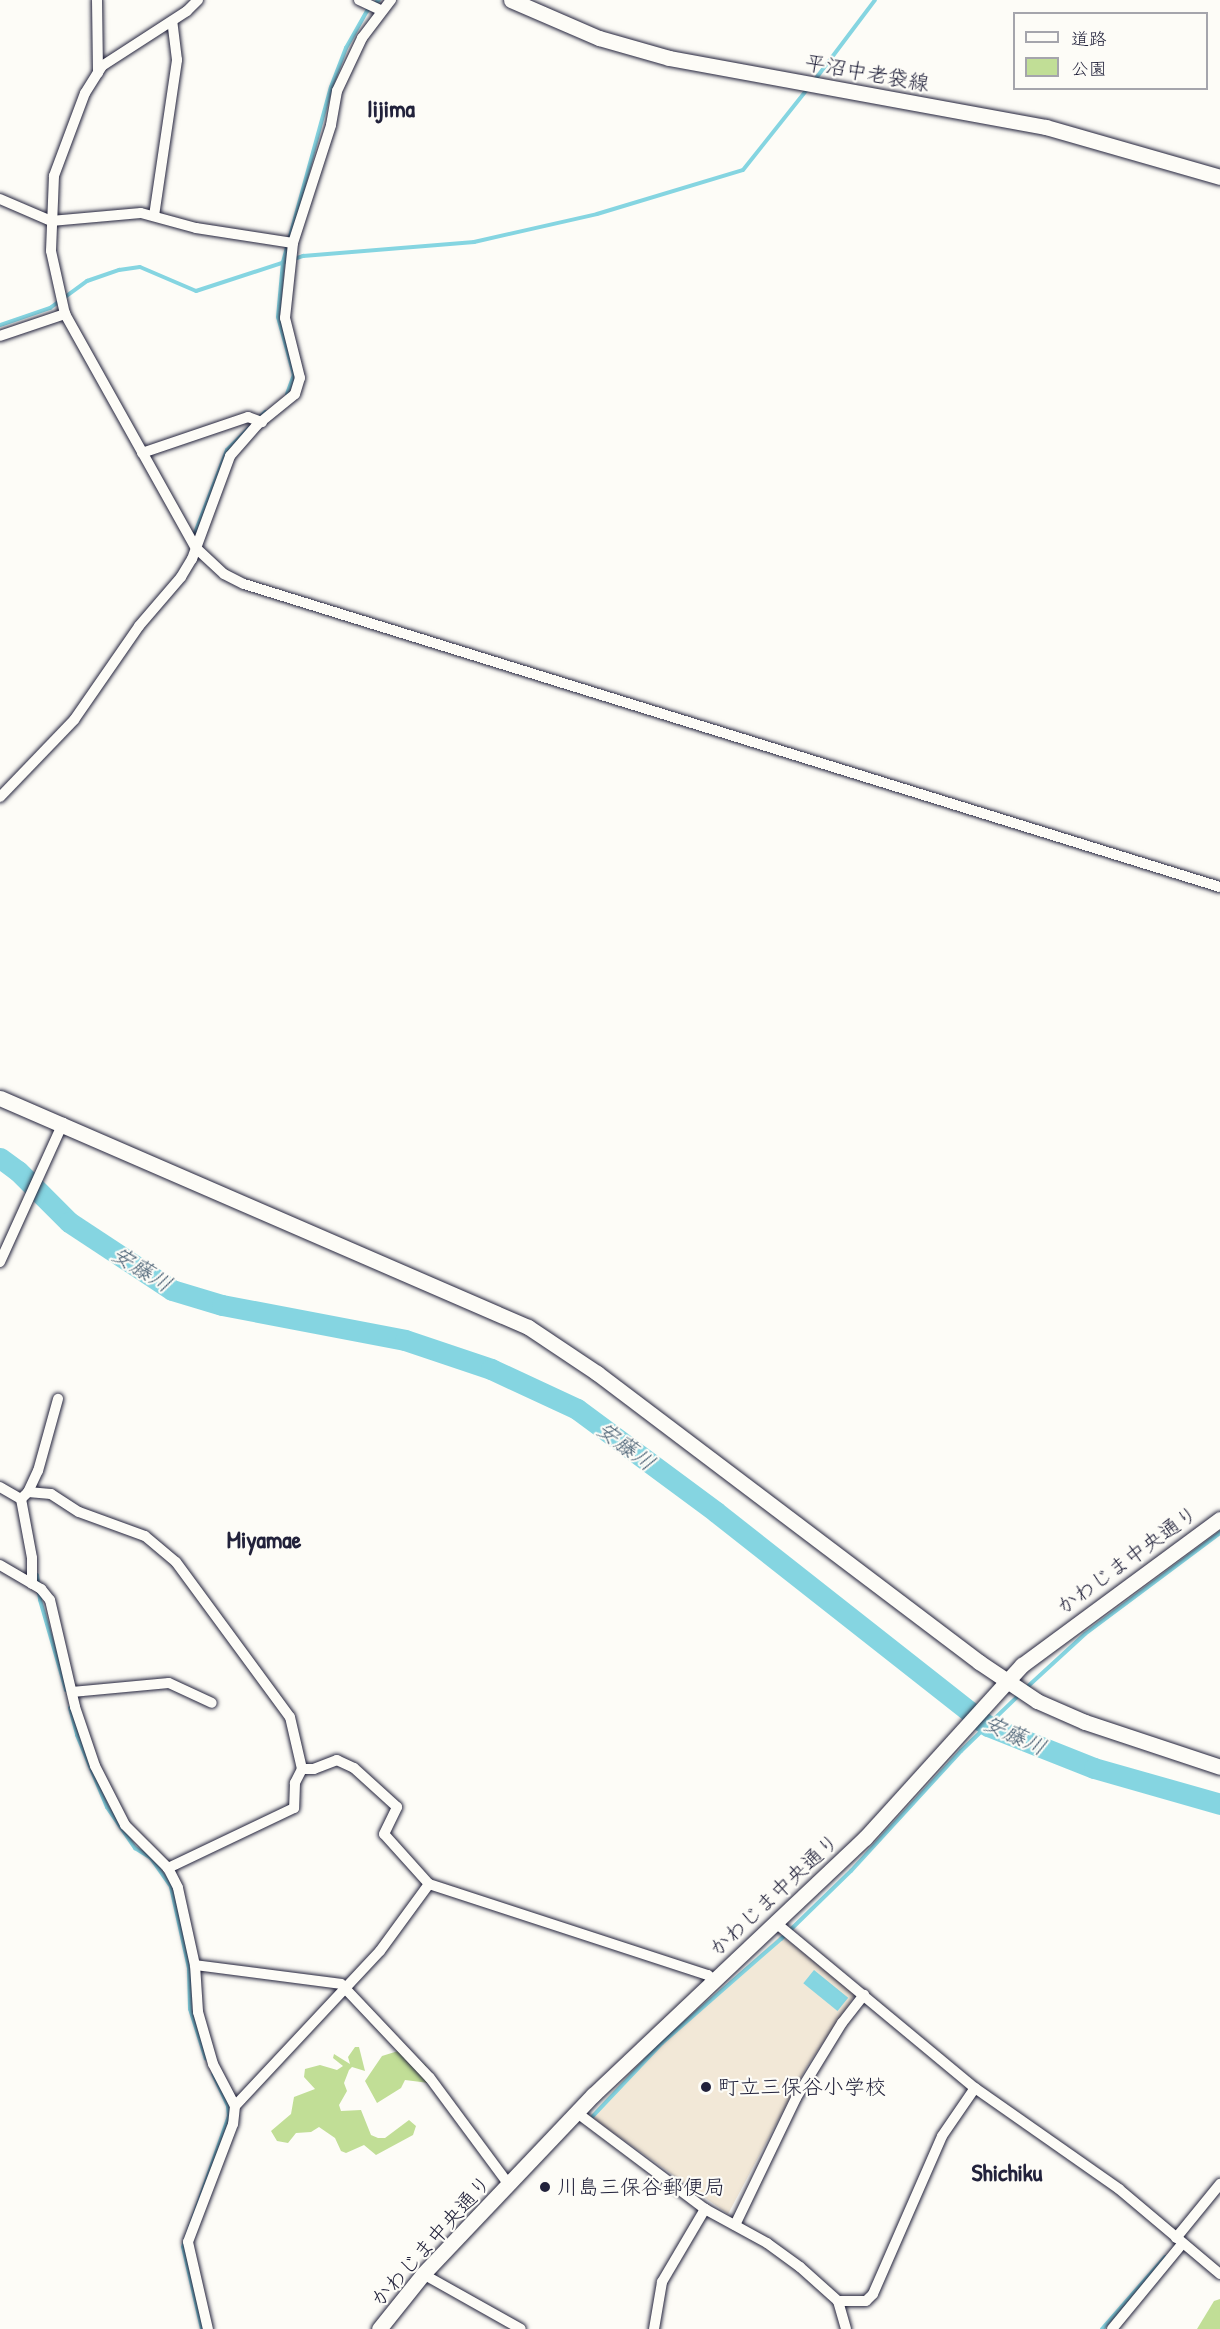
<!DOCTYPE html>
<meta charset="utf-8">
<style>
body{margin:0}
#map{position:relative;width:1220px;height:2329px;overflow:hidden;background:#fdfcf7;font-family:"Patrick Hand","Klee One",sans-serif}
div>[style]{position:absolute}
.built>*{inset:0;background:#f2e8d7}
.green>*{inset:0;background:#c1de96}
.water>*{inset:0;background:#85d5e1;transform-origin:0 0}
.stream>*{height:4px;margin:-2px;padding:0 2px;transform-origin:2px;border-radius:2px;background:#85d5e1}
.river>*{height:21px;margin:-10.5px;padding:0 10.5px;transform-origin:10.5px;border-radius:10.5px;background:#85d5e1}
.roads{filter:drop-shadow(0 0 2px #22223b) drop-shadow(0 0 2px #22223b)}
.street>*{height:10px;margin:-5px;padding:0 5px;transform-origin:5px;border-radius:5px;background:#fdfcf7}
.secondary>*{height:15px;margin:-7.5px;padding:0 7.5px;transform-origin:7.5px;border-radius:7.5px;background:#fdfcf7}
.dots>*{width:16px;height:16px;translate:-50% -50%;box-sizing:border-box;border:3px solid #fdfcf7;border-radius:50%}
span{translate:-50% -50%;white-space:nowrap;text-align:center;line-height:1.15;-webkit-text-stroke:4.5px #fdfcf7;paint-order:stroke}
.street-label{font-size:21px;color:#22223b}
.poi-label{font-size:21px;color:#22223b}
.left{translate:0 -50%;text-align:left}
.water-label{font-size:22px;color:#40586d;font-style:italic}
.quarter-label{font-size:24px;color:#22223b;font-weight:700}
.legend{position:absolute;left:1013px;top:12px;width:195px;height:78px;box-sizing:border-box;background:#fdfcf7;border:2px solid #a5a5ac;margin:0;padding:8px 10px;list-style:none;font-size:18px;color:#22223b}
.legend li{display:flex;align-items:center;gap:12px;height:30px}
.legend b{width:30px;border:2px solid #a5a5ac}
</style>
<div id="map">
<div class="built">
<div style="clip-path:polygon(781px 1935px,855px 1995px,806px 2068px,728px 2214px,590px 2116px,634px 2068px)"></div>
</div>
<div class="green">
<div style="clip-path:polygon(355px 2047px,359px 2047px,365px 2071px,352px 2067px,349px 2070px,344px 2083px,347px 2091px,339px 2105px,341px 2111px,361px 2110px,371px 2135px,378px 2138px,385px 2138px,409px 2120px,416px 2126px,413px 2135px,376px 2155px,364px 2145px,346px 2153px,341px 2151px,335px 2138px,319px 2127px,311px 2132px,296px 2133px,288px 2143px,277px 2141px,271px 2131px,291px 2114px,294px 2097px,315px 2089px,304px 2077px,305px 2069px,320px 2065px,337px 2070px,343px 2066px,333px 2058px,334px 2054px,350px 2064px,348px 2057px)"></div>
<div style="clip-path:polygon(398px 2051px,426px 2065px,429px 2083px,405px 2080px,401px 2088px,377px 2103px,365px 2081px,382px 2056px)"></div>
<div style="clip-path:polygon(1220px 2299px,1220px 2329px,1197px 2329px,1214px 2301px)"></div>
</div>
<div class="water">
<div style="left:814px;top:1970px;width:44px;height:17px;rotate:39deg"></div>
</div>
<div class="stream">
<div style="left:814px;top:81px;width:101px;rotate:-53deg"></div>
<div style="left:0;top:325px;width:53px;rotate:-18.8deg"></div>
<div style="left:50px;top:308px;width:46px;rotate:-36.1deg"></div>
<div style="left:87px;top:281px;width:34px;rotate:-19deg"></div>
<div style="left:119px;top:270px;width:21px;rotate:-8deg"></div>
<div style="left:140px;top:267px;width:61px;rotate:23.2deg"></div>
<div style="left:196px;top:291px;width:113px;rotate:-18.1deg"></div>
<div style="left:303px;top:256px;width:172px;rotate:-4.7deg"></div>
<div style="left:474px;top:242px;width:126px;rotate:-12.8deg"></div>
<div style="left:597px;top:214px;width:152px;rotate:-16.8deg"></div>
<div style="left:743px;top:170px;width:106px;rotate:-51.5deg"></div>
<div style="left:287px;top:394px;width:20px;rotate:-70deg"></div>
<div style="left:294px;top:375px;width:60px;rotate:-105.4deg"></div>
<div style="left:278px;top:317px;width:55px;rotate:-84.8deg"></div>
<div style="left:283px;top:262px;width:181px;rotate:-74.7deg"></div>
<div style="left:331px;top:87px;width:42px;rotate:-69deg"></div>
<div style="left:346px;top:48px;width:43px;rotate:-60.4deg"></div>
<div style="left:367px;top:11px;width:16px;rotate:-43deg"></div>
<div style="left:195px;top:533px;width:89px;rotate:-68.9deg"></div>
<div style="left:227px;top:450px;width:54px;rotate:-45deg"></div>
<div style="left:37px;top:1575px;width:25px;rotate:83deg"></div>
<div style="left:40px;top:1600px;width:94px;rotate:73.9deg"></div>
<div style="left:1025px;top:1689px;width:81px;rotate:-42.5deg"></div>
<div style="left:1085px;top:1634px;width:169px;rotate:-36.8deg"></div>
<div style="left:70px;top:1708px;width:28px;rotate:75deg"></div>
<div style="left:77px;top:1735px;width:78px;rotate:67.4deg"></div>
<div style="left:107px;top:1807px;width:50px;rotate:55.7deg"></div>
<div style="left:135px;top:1848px;width:19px;rotate:32deg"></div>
<div style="left:151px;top:1858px;width:35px;rotate:55deg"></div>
<div style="left:171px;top:1887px;width:83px;rotate:77.5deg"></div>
<div style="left:189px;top:1968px;width:41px;rotate:88.6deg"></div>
<div style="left:190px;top:2009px;width:52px;rotate:72.3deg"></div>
<div style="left:592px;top:2117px;width:102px;rotate:-46.6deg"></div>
<div style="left:662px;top:2043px;width:158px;rotate:-41.2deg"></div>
<div style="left:781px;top:1939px;width:98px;rotate:-44.2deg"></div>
<div style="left:851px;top:1871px;width:163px;rotate:-47.5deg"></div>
<div style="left:961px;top:1751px;width:82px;rotate:-44deg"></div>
<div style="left:202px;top:2329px;width:84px;rotate:-103deg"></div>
<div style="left:183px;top:2247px;width:139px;rotate:-70.7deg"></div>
<div style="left:229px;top:2116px;width:10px;rotate:-96deg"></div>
<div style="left:228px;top:2106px;width:35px;rotate:-115deg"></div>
<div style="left:1102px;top:2329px;width:96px;rotate:-48.8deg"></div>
</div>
<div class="river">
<div style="left:0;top:1158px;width:22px;rotate:36deg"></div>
<div style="left:18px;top:1171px;width:72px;rotate:45deg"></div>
<div style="left:69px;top:1222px;width:123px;rotate:33.4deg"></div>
<div style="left:172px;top:1290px;width:52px;rotate:16.7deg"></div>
<div style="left:222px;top:1305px;width:186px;rotate:10.8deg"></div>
<div style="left:405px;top:1340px;width:91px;rotate:18.6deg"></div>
<div style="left:491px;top:1369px;width:95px;rotate:24.9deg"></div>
<div style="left:577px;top:1409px;width:173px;rotate:36.5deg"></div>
<div style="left:716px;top:1512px;width:346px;rotate:38.2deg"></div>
<div style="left:988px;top:1726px;width:114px;rotate:21.6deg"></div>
<div style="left:1094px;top:1768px;width:131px;rotate:15.9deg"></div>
</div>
<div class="roads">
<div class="street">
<div style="left:97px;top:0;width:73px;rotate:89.2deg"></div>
<div style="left:198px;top:0;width:16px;rotate:135deg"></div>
<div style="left:187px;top:11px;width:101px;rotate:147.1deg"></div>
<div style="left:102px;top:66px;width:32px;rotate:122deg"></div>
<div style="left:85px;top:93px;width:89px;rotate:110.5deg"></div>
<div style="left:54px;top:176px;width:75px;rotate:92.3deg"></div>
<div style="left:51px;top:251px;width:65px;rotate:77.5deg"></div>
<div style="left:65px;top:314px;width:268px;rotate:60.8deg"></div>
<div style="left:196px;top:548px;width:38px;rotate:43deg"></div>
<div style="left:224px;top:574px;width:22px;rotate:27deg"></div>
<div style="left:244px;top:584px;width:1022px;rotate:17.25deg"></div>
<div style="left:359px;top:0;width:23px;rotate:25deg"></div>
<div style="left:0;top:199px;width:56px;rotate:23.3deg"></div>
<div style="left:51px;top:221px;width:90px;rotate:-5.1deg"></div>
<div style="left:141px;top:213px;width:57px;rotate:15.3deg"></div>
<div style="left:196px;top:228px;width:98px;rotate:8.8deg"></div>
<div style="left:154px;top:216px;width:158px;rotate:-81.6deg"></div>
<div style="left:177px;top:60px;width:39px;rotate:-97deg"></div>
<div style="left:0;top:336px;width:69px;rotate:-18.7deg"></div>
<div style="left:142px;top:453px;width:112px;rotate:-18.8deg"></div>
<div style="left:248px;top:417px;width:15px;rotate:20deg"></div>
<div style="left:0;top:797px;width:107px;rotate:-46.1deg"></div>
<div style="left:74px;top:720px;width:114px;rotate:-55.3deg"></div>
<div style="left:139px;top:626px;width:65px;rotate:-49.4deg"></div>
<div style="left:181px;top:577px;width:21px;rotate:-59deg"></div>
<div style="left:192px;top:559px;width:110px;rotate:-69.7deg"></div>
<div style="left:230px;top:456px;width:41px;rotate:-48.9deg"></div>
<div style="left:257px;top:425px;width:49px;rotate:-39.2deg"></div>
<div style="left:295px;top:394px;width:17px;rotate:-73deg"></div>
<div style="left:300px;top:378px;width:62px;rotate:-104deg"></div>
<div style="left:285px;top:318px;width:75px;rotate:-83.9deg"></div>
<div style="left:293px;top:243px;width:124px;rotate:-72.1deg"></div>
<div style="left:331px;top:125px;width:35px;rotate:-80deg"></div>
<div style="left:337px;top:91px;width:59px;rotate:-64.7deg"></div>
<div style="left:362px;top:38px;width:48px;rotate:-52.7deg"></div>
<div style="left:0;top:1262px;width:153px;rotate:-65.6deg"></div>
<div style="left:0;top:1487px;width:24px;rotate:30deg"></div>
<div style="left:28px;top:1492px;width:23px;rotate:-65deg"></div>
<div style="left:38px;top:1471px;width:75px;rotate:-74.5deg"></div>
<div style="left:21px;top:1499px;width:10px;rotate:-45deg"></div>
<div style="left:28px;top:1492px;width:23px;rotate:5deg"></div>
<div style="left:51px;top:1494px;width:33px;rotate:33deg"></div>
<div style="left:79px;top:1512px;width:70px;rotate:20deg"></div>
<div style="left:145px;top:1536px;width:40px;rotate:40deg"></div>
<div style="left:176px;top:1562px;width:192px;rotate:53.7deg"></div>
<div style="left:290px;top:1717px;width:53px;rotate:77deg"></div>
<div style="left:302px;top:1769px;width:16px;rotate:117deg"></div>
<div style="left:295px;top:1783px;width:25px;rotate:92deg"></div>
<div style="left:294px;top:1808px;width:140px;rotate:154.5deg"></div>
<div style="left:21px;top:1499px;width:60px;rotate:79.4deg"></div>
<div style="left:32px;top:1558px;width:26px;rotate:90deg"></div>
<div style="left:0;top:1565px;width:48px;rotate:30.3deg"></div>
<div style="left:41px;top:1589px;width:14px;rotate:51deg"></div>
<div style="left:50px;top:1600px;width:110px;rotate:76.8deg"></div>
<div style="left:75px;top:1707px;width:62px;rotate:71.3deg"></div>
<div style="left:95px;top:1766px;width:66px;rotate:63deg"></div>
<div style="left:125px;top:1825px;width:61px;rotate:45deg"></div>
<div style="left:168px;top:1868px;width:22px;rotate:63deg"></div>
<div style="left:178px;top:1888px;width:79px;rotate:77.6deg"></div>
<div style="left:195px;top:1965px;width:47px;rotate:86.3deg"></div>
<div style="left:198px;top:2012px;width:54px;rotate:73.9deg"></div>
<div style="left:213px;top:2064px;width:47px;rotate:62.4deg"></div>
<div style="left:235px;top:2106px;width:18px;rotate:96deg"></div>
<div style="left:233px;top:2124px;width:126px;rotate:110.9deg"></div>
<div style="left:188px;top:2242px;width:89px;rotate:77.1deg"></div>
<div style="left:72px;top:1692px;width:97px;rotate:-5.3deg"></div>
<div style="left:169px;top:1683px;width:47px;rotate:24.9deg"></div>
<div style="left:429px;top:1884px;width:293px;rotate:18.1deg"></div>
<div style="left:708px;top:1975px;width:8px;rotate:45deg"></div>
<div style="left:776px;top:1923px;width:259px;rotate:39.7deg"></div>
<div style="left:975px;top:2088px;width:176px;rotate:35deg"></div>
<div style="left:1119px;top:2189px;width:132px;rotate:40.1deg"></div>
<div style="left:195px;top:1965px;width:147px;rotate:7.4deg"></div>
<div style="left:341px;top:1984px;width:129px;rotate:46.6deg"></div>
<div style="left:430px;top:2078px;width:134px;rotate:53.5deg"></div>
<div style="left:235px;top:2106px;width:212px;rotate:-46.9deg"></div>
<div style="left:380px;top:1951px;width:83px;rotate:-53.8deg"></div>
<div style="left:429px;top:1884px;width:67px;rotate:-132deg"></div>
<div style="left:384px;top:1834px;width:30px;rotate:-64deg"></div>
<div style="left:397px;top:1807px;width:58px;rotate:-137.8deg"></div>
<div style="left:354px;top:1768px;width:19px;rotate:-155deg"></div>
<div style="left:337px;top:1760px;width:25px;rotate:159deg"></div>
<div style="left:314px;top:1769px;width:12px;rotate:180deg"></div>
<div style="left:576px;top:2112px;width:161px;rotate:36.9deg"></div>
<div style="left:705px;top:2209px;width:71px;rotate:28.7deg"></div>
<div style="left:767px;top:2243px;width:41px;rotate:36deg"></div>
<div style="left:800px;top:2267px;width:51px;rotate:41.8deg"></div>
<div style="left:838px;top:2301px;width:29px;rotate:74deg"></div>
<div style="left:735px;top:2225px;width:141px;rotate:-64.3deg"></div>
<div style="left:796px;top:2098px;width:88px;rotate:-58.5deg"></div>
<div style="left:842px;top:2023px;width:36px;rotate:-52deg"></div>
<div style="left:1176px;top:2238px;width:70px;rotate:-50.8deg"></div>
<div style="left:423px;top:2274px;width:112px;rotate:29.3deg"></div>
<div style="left:838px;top:2301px;width:28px"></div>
<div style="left:866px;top:2301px;width:10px;rotate:-45deg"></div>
<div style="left:873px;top:2294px;width:172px;rotate:-66.4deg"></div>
<div style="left:942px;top:2136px;width:58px;rotate:-55.5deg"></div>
<div style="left:654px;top:2329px;width:48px;rotate:-80.3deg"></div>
<div style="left:662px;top:2282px;width:85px;rotate:-59.5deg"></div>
<div style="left:1112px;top:2329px;width:110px;rotate:-50.5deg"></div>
</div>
<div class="secondary">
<div style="left:511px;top:0;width:96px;rotate:23.4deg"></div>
<div style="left:599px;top:38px;width:73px;rotate:15.9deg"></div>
<div style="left:669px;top:58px;width:383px;rotate:10.4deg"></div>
<div style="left:1046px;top:127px;width:181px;rotate:16deg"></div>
<div style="left:0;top:1098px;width:576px;rotate:23.45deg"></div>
<div style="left:528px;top:1327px;width:83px;rotate:33.7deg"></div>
<div style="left:597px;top:1373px;width:479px;rotate:37.1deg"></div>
<div style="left:979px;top:1662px;width:70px;rotate:33.9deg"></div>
<div style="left:1037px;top:1701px;width:52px;rotate:23.6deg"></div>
<div style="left:1085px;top:1722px;width:142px;rotate:18.4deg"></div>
<div style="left:379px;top:2329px;width:70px;rotate:-51.3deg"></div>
<div style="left:423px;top:2274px;width:247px;rotate:-46.5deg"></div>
<div style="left:593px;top:2095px;width:374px;rotate:-43.4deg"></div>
<div style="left:865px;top:1838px;width:234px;rotate:-47.8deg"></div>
<div style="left:1022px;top:1665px;width:246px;rotate:-36.4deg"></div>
</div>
</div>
<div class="dots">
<div style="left:706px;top:2087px;background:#22223b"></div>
<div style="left:545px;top:2187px;background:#22223b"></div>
</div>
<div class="street-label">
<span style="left:867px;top:73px;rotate:10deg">平沼中老袋線</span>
<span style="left:1127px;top:1560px;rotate:-36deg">かわじま中央通り</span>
<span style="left:774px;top:1895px;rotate:-43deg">かわじま中央通り</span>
<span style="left:431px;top:2241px;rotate:-48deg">かわじま中央通り</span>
</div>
<div class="poi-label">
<span class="left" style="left:718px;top:2087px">町立三保谷小学校</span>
<span class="left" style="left:557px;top:2187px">川島三保谷郵便局</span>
</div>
<div class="water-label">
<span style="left:142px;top:1269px;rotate:32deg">安藤川</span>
<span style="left:626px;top:1446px;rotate:37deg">安藤川</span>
<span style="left:1015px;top:1735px;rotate:25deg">安藤川</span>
</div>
<div class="quarter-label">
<span style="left:391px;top:109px">Iijima</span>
<span style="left:264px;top:1540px">Miyamae</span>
<span style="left:1007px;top:2173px">Shichiku</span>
</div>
<ul class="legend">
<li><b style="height:8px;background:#fdfcf7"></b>道路</li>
<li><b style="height:16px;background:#c1de96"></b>公園</li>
</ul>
</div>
